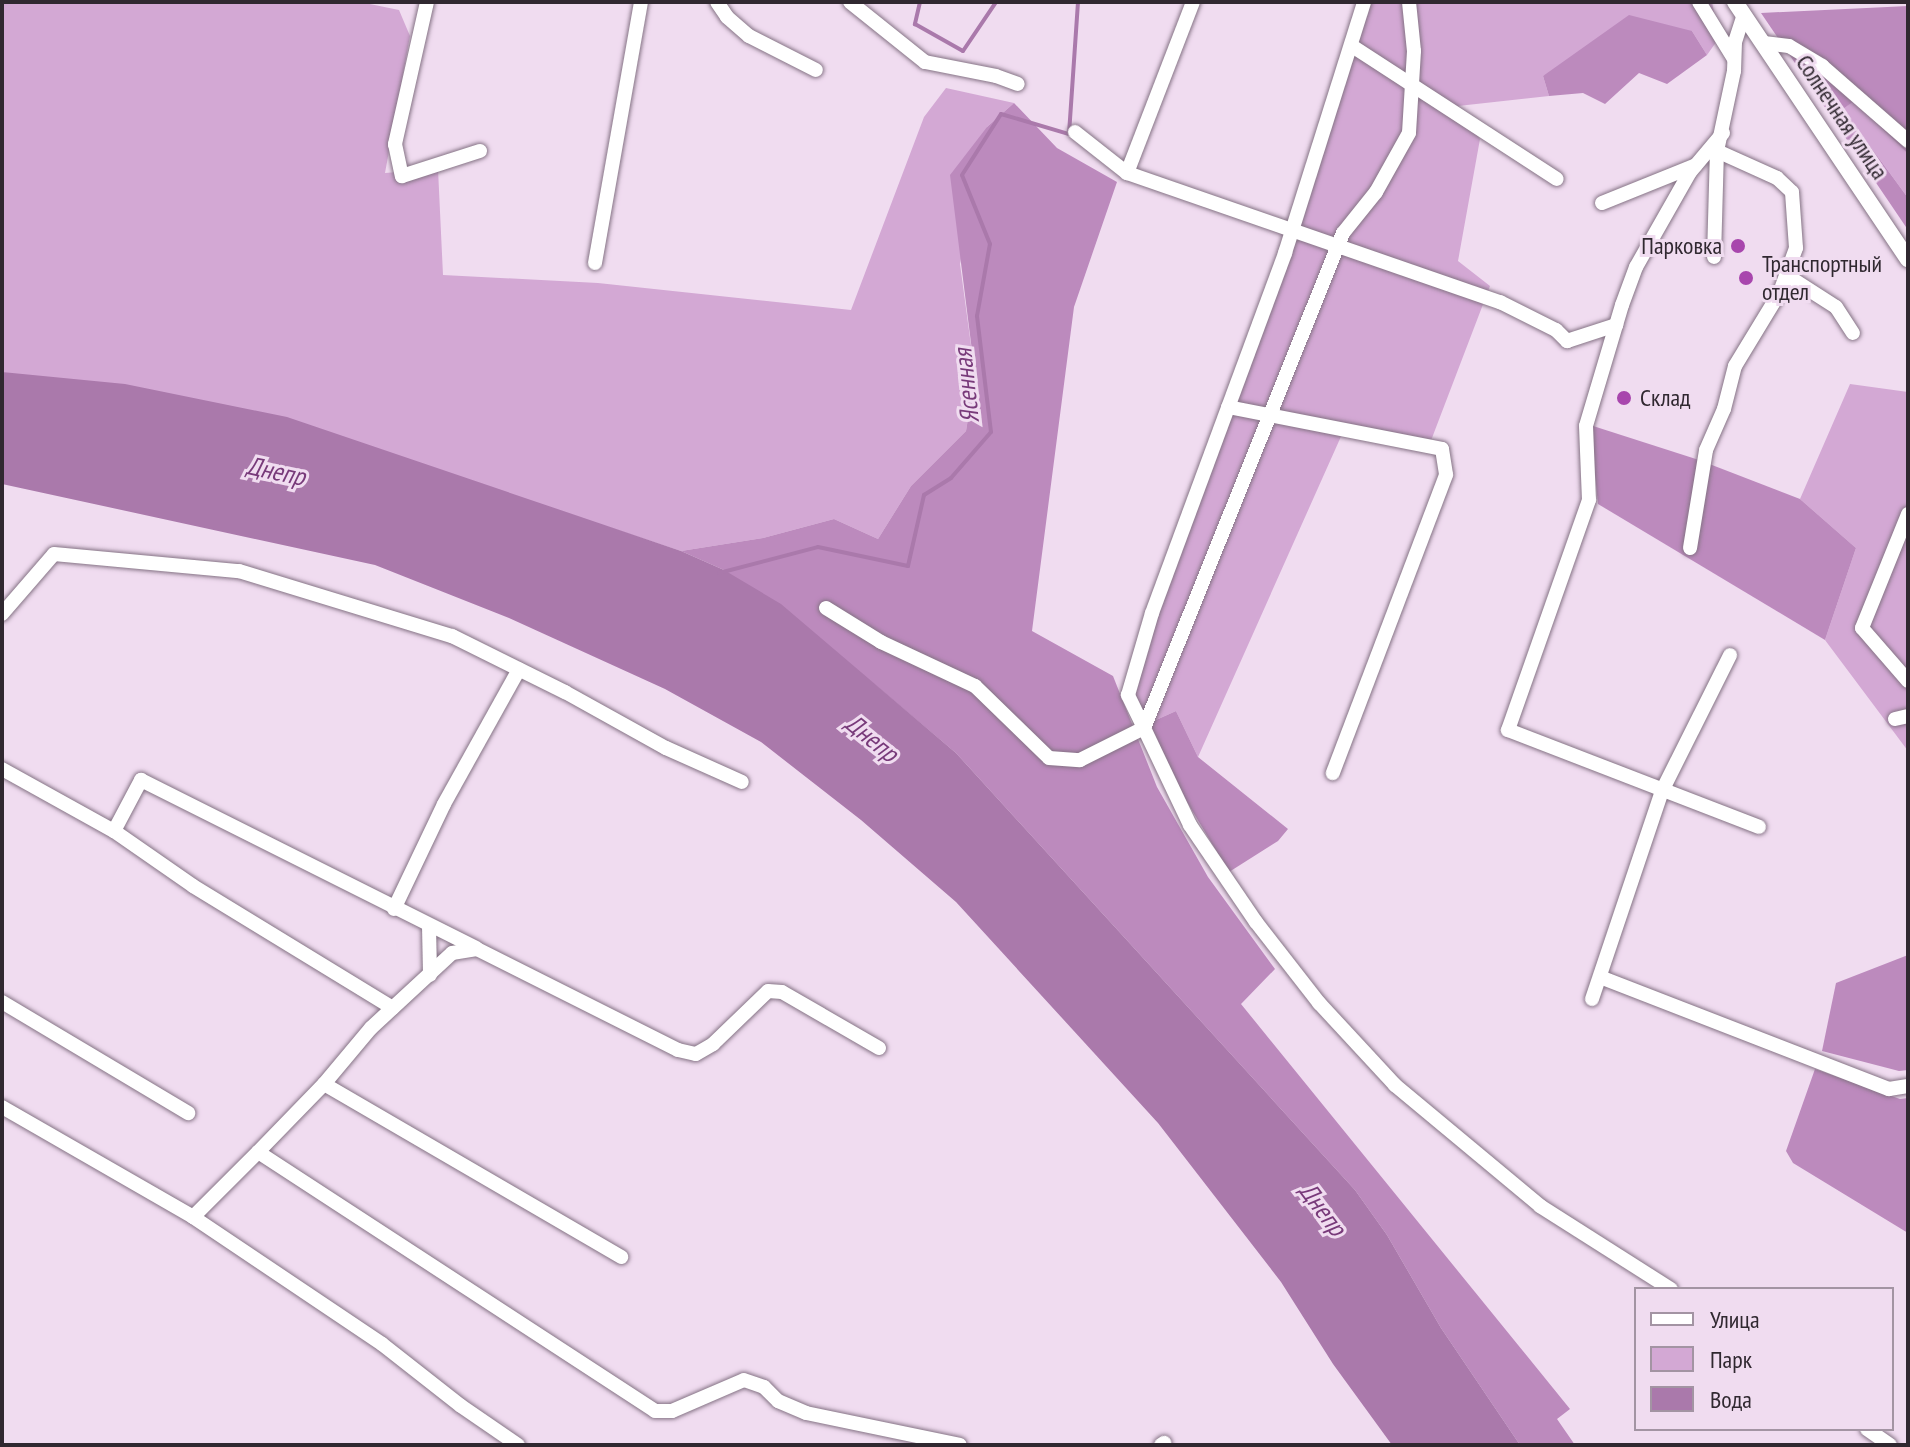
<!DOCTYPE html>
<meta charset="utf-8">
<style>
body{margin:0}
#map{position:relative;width:1910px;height:1447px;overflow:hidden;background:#f0dcf0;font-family:"PT Sans Narrow",sans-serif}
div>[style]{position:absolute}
.green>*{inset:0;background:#d3a8d4}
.forest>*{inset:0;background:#bc8abd}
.water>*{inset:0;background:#aa79ab}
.stream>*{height:4px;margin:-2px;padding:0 2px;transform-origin:2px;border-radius:2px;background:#aa79ab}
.roads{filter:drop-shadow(0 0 2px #857385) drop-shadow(0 0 2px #857385)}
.minor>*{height:14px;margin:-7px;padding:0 7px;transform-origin:7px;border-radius:7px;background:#fff}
.tertiary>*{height:16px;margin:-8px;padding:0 8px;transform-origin:8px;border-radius:8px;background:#fff}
.dots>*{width:22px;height:22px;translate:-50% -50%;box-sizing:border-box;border:4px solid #f0dcf0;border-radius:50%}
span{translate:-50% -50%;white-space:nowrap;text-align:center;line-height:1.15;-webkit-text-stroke:6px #f0dcf0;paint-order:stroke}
.street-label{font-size:24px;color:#302830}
.poi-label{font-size:24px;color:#302830}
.right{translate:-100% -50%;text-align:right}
.left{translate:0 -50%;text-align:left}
.water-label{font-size:26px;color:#783a7a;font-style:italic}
.frame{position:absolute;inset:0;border:4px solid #302830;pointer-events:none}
.legend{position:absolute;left:1634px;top:1287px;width:260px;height:144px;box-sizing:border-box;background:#f0dcf0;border:2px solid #a394a3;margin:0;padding:10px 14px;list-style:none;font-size:24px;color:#302830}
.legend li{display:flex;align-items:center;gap:16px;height:40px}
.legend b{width:40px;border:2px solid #a394a3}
</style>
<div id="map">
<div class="green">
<div style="clip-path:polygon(2px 2px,360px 2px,399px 10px,410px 36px,385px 173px,438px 169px,443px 275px,598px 283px,851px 310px,924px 117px,946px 88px,1014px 103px,987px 127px,960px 264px,975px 375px,966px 431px,911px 486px,878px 539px,834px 519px,763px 538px,681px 551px,545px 506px,2px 372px)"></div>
<div style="clip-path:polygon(1372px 2px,1712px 2px,1719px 38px,1707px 55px,1692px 31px,1543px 76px,1549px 96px,1458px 106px,1480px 139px,1458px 261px,1490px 286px,1427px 451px,1343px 432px,1198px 757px,1176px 711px,1147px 724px,1126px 689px)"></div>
<div style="clip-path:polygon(1854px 100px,1908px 154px,1908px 198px,1843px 109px)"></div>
<div style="clip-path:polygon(1850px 384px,1908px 392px,1908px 751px,1825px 640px,1856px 548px,1800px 499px)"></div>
</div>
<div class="forest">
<div style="clip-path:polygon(1908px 6px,1908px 154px,1854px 101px,1843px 109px,1908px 198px,1908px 230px,1761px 13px)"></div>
<div style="clip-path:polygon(1629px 15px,1692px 31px,1707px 55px,1667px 84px,1639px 73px,1605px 104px,1583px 93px,1549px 96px,1543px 76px)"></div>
<div style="clip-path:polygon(1014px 103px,1057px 148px,1117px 182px,1074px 307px,1032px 631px,1113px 676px,1157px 787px,1208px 877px,1275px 969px,1241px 1004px,1570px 1409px,1557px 1419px,1575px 1445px,1520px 1445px,1441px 1328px,1387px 1235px,1355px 1190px,956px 753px,873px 683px,724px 570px,681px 551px,763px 538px,834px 519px,878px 539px,911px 486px,966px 431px,975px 375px,950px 175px,987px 127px)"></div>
<div style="clip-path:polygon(1590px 425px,1699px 460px,1800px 499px,1856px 548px,1825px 640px,1598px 504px)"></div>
<div style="clip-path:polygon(1176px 711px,1198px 757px,1288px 829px,1278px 841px,1229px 872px,1166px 767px,1147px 724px)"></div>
<div style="clip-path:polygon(1908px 955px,1908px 1070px,1899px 1071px,1822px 1051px,1836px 983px)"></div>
<div style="clip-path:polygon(1815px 1069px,1900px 1099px,1908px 1098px,1908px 1233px,1793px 1163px,1786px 1151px)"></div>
</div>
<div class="water">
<div style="clip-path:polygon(2px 372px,125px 384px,287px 417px,681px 551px,724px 570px,781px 604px,956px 753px,1355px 1190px,1387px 1235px,1441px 1328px,1520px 1445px,1392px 1445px,1333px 1364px,1281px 1282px,1158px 1123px,956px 902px,861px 820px,761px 742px,665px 689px,509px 618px,375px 565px,2px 484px)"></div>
</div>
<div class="stream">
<div style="left:920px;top:2px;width:23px;rotate:103deg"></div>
<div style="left:915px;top:24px;width:55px;rotate:29.4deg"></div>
<div style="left:963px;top:51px;width:59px;rotate:-56deg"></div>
<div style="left:719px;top:573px;width:102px;rotate:-14.7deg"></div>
<div style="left:818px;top:547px;width:92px;rotate:11.9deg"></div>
<div style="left:908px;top:566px;width:73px;rotate:-77.3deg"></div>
<div style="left:924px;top:495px;width:32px;rotate:-32deg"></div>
<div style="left:951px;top:478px;width:61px;rotate:-49deg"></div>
<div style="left:991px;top:432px;width:117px;rotate:-96.9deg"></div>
<div style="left:977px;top:316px;width:73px;rotate:-79.8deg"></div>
<div style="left:990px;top:244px;width:74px;rotate:-112.1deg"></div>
<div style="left:962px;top:175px;width:72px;rotate:-57.4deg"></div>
<div style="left:1001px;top:114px;width:71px;rotate:16.4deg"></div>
<div style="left:1069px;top:134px;width:132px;rotate:-86.1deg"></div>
</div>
<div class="roads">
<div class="minor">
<div style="left:427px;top:2px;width:146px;rotate:102.7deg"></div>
<div style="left:395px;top:144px;width:33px;rotate:78deg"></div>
<div style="left:402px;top:176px;width:82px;rotate:-17.8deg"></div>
<div style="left:717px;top:2px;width:18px;rotate:56deg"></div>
<div style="left:727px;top:17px;width:29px;rotate:41deg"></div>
<div style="left:749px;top:36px;width:75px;rotate:26.9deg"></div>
<div style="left:850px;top:2px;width:96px;rotate:38.7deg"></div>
<div style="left:925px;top:62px;width:72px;rotate:11.2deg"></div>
<div style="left:996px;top:76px;width:23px;rotate:20deg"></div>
<div style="left:1409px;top:2px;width:49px;rotate:84.2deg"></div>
<div style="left:1414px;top:51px;width:82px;rotate:93.5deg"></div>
<div style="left:1409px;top:133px;width:68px;rotate:119.2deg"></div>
<div style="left:1376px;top:192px;width:53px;rotate:128.8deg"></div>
<div style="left:1343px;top:233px;width:534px;rotate:111.9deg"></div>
<div style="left:1144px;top:728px;width:107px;rotate:64.6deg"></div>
<div style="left:1190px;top:825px;width:117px;rotate:55.8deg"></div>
<div style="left:1256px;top:922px;width:103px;rotate:52.1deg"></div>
<div style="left:1319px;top:1003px;width:112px;rotate:47.2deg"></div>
<div style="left:1395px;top:1085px;width:189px;rotate:39.8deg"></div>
<div style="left:1540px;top:1206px;width:155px;rotate:32.4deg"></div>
<div style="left:1699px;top:2px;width:67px;rotate:58.4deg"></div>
<div style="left:1764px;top:43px;width:25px;rotate:7deg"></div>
<div style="left:1789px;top:46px;width:39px;rotate:31deg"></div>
<div style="left:1822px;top:66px;width:114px;rotate:41.1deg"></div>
<div style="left:1352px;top:46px;width:244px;rotate:33deg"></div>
<div style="left:1075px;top:132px;width:66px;rotate:38.3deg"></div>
<div style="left:1127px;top:173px;width:395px;rotate:19.1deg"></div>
<div style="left:1500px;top:302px;width:63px;rotate:26.6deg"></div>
<div style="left:1556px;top:330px;width:16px;rotate:45deg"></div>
<div style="left:1567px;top:341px;width:52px;rotate:-18.1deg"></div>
<div style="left:1723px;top:133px;width:51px;rotate:130.2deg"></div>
<div style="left:1690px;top:172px;width:109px;rotate:119.6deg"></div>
<div style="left:1636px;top:267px;width:40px;rotate:110.2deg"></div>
<div style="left:1622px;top:305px;width:126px;rotate:106.6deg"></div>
<div style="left:1586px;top:426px;width:74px;rotate:87.7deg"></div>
<div style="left:1589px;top:500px;width:244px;rotate:109.4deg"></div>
<div style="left:1508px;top:730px;width:269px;rotate:21.1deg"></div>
<div style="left:1127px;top:173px;width:183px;rotate:-68.9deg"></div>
<div style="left:1602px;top:203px;width:101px;rotate:-22deg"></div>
<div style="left:1714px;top:257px;width:106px;rotate:-88.4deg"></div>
<div style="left:1717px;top:151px;width:82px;rotate:-78deg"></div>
<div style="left:1734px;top:71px;width:29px;rotate:-88deg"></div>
<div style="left:1735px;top:42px;width:29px;rotate:-72deg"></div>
<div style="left:595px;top:263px;width:265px;rotate:-80deg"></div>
<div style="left:1786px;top:275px;width:59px;rotate:32.6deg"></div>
<div style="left:1836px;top:307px;width:31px;rotate:57deg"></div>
<div style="left:1228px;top:407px;width:218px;rotate:11.1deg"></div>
<div style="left:1442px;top:449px;width:26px;rotate:81deg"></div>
<div style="left:1446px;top:475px;width:319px;rotate:110.8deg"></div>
<div style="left:1908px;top:514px;width:123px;rotate:112deg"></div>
<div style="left:1862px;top:628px;width:70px;rotate:49deg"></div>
<div style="left:1690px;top:548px;width:99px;rotate:-80.7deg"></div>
<div style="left:1706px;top:450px;width:45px;rotate:-66.3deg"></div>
<div style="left:1724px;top:409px;width:44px;rotate:-75.7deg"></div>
<div style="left:1735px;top:366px;width:87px;rotate:-58.7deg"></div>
<div style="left:1780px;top:292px;width:47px;rotate:-70deg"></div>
<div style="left:1796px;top:248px;width:56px;rotate:-94.1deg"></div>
<div style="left:1792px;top:192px;width:21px;rotate:-137deg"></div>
<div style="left:1777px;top:178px;width:66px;rotate:-155.8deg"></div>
<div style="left:826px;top:608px;width:65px;rotate:31.7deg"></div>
<div style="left:881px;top:642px;width:104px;rotate:25.1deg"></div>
<div style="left:975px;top:686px;width:103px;rotate:44.2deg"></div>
<div style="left:1049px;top:758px;width:31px;rotate:4deg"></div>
<div style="left:1080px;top:760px;width:72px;rotate:-26.6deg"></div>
<div style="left:1144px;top:728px;width:37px;rotate:-116deg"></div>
<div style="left:1128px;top:695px;width:85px;rotate:-73.7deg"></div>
<div style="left:1152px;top:613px;width:384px;rotate:-69.7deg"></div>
<div style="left:1285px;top:253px;width:263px;rotate:-72.5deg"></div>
<div style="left:2px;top:614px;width:79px;rotate:-49.1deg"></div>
<div style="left:54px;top:554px;width:186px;rotate:5.3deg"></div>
<div style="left:239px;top:571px;width:223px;rotate:17deg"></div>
<div style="left:452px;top:636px;width:126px;rotate:26.4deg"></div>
<div style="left:565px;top:692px;width:115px;rotate:29deg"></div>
<div style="left:666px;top:748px;width:83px;rotate:24.1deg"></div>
<div style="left:1895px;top:719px;width:13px;rotate:-13deg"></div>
<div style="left:2px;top:769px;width:128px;rotate:29deg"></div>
<div style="left:114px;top:831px;width:58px;rotate:-62.1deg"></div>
<div style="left:141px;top:780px;width:375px;rotate:26.6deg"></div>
<div style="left:114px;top:831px;width:96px;rotate:34.8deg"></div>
<div style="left:193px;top:886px;width:234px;rotate:31.4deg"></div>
<div style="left:394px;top:909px;width:116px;rotate:-64.5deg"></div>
<div style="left:444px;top:804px;width:154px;rotate:-60.9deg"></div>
<div style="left:429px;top:926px;width:49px;rotate:88.8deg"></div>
<div style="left:1600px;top:977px;width:310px;rotate:21.2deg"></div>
<div style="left:1889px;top:1089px;width:19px;rotate:-9deg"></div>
<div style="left:1592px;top:999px;width:219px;rotate:-71.4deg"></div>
<div style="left:1662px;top:791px;width:152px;rotate:-63.4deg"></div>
<div style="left:2px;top:1002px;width:217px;rotate:30.8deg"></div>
<div style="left:324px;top:1084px;width:344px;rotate:30.2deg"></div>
<div style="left:2px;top:1107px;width:220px;rotate:29.9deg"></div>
<div style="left:193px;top:1217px;width:92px;rotate:-45deg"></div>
<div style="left:258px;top:1152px;width:474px;rotate:33.1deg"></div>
<div style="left:655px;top:1411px;width:17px"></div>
<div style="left:672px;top:1411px;width:78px;rotate:-23.3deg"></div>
<div style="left:744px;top:1380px;width:21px;rotate:19deg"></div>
<div style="left:764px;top:1387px;width:20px;rotate:45deg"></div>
<div style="left:778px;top:1401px;width:30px;rotate:23deg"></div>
<div style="left:806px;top:1413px;width:157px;rotate:11.7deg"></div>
<div style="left:258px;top:1152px;width:95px;rotate:-45.9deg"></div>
<div style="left:324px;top:1084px;width:73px;rotate:-50deg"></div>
<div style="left:371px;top:1028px;width:110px;rotate:-42.8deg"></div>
<div style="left:452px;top:953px;width:25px;rotate:-9deg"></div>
<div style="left:477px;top:949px;width:225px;rotate:26.7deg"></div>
<div style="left:678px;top:1050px;width:18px;rotate:13deg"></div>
<div style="left:696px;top:1054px;width:20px;rotate:-30deg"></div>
<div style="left:713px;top:1044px;width:76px;rotate:-43.9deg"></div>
<div style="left:768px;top:991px;width:14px;rotate:4deg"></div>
<div style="left:782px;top:992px;width:112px;rotate:30deg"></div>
<div style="left:193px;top:1217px;width:228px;rotate:33.9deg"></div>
<div style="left:382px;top:1344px;width:100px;rotate:38.1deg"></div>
<div style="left:461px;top:1406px;width:69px;rotate:34.4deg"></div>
<div style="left:1867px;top:1429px;width:28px;rotate:35deg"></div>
<div style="left:1161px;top:1445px;width:4px;rotate:-34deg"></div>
</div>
<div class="tertiary">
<div style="left:1735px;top:2px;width:310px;rotate:56.1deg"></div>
</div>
</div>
<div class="dots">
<div style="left:1738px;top:246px;background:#a846ad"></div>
<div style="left:1746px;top:278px;background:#a846ad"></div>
<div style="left:1624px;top:398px;background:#a846ad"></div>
</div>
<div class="street-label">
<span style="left:1842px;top:117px;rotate:56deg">Солнечная улица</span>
</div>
<div class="poi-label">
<span class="right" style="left:1722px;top:246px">Парковка</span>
<span class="left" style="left:1762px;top:278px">Транспортный<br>отдел</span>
<span class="left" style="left:1640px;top:398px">Склад</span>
</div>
<div class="water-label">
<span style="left:966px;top:386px;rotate:-96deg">Ясенная</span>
<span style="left:276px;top:471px;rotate:12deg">Днепр</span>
<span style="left:872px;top:738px;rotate:39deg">Днепр</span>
<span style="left:1323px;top:1209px;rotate:53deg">Днепр</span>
</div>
<div class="frame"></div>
<ul class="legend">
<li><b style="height:10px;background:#fff"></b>Улица</li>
<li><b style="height:22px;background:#d3a8d4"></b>Парк</li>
<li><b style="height:22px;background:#aa79ab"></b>Вода</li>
</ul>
</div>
